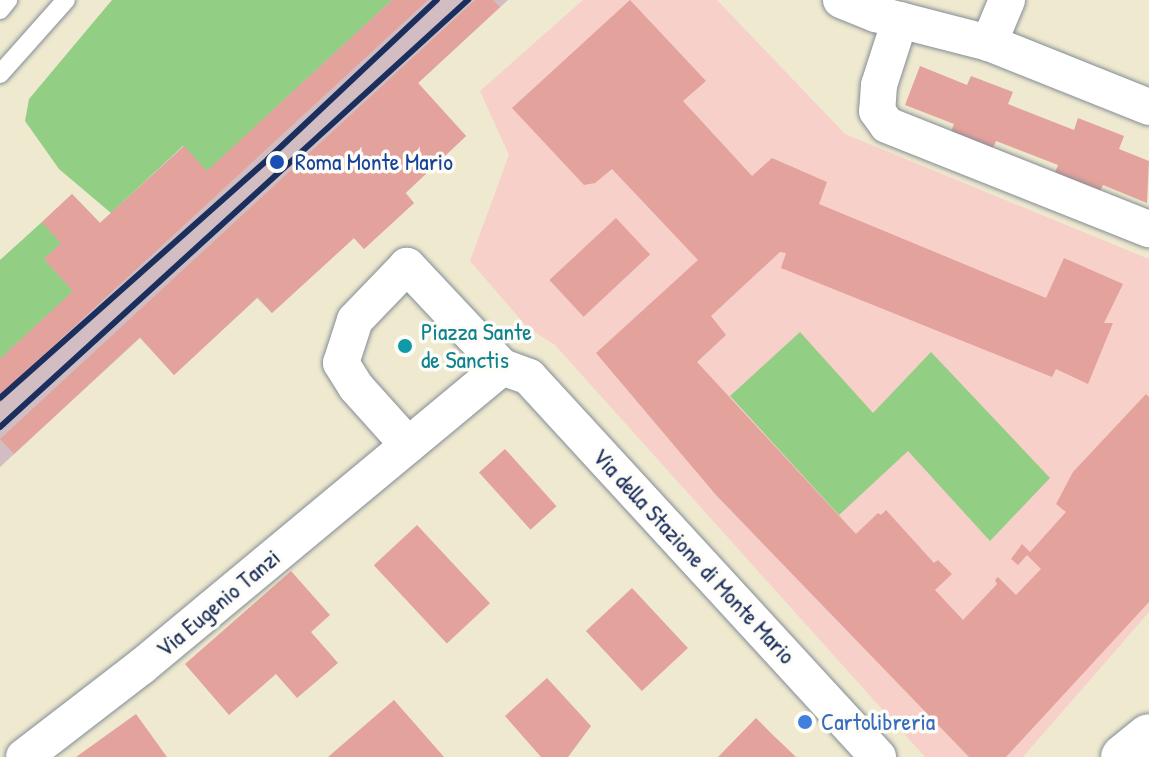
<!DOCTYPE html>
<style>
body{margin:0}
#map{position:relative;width:1149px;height:757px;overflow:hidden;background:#eee9cf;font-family:"Patrick Hand",sans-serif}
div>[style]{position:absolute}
.built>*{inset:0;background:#f7d0ca}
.industrial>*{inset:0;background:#d2bec2}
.green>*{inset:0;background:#92ce83}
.building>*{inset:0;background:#e3a29c;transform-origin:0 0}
.roads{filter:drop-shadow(0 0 2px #848c96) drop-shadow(0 0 2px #848c96)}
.service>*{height:18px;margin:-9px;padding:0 9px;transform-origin:9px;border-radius:9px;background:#fff}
.minor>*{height:36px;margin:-18px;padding:0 18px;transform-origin:18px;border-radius:18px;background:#fff}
.primary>*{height:44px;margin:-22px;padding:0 22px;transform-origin:22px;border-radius:22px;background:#fff}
.rail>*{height:6px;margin:-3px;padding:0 3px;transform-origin:3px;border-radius:3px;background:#1b2f5e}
.dots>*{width:22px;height:22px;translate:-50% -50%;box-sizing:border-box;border:4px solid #fdfcf7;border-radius:50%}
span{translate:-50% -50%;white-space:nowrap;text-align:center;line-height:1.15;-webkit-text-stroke:7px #fdfcf7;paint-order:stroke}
.transit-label{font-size:24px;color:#164399}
.left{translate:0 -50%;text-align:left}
.culture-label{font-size:24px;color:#0d838f}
.street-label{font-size:24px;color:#1b2f5e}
.shop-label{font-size:24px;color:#366cbe}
</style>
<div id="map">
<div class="built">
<div style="clip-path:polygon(583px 0,717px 0,845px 134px,1149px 259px,1149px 612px,1023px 757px,925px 757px,555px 345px,527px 327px,470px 261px,509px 155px,480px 91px)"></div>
</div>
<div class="industrial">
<div style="clip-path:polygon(392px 0,508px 0,418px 83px,466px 136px,406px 193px,414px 203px,364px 249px,354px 238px,272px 313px,257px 298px,174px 375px,140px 338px,0 467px,0 359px,44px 259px,42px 222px,72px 194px,100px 223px,184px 146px,207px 170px)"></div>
</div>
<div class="green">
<div style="clip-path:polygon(112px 0,392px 0,207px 171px,183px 146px,111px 213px,59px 169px,25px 121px,29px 99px)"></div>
<div style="clip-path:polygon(42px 222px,61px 243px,44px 259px,73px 291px,0 359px,0 260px)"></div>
<div style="clip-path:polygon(800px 332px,873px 413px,931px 352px,1050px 478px,990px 541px,908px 451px,839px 515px,730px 396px)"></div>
</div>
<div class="building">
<div style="clip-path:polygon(392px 0,428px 0,0 395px,0 359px,73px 291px,44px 259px,61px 243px,42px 222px,72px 194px,100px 223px,184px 146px,207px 171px)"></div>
<div style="clip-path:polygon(475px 0,493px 0,500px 7px,418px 83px,466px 136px,405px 193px,414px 203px,364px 249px,354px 238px,272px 313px,258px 297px,174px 375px,140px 337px,14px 454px,0 439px)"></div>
<div style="clip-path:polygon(630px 0,706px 81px,683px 101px,752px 176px,772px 158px,827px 182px,819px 204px,1046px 298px,1064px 258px,1123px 284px,1104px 323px,1113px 323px,1088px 384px,1056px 369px,1052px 377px,781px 268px,786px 253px,780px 252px,711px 316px,726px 335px,697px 362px,856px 534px,878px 513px,881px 515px,886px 510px,934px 563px,938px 560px,952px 574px,935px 590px,963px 620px,997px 584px,995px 580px,998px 577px,1016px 595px,1041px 569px,1027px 555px,1018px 565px,1011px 559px,1022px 544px,1030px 552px,1066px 512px,1056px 504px,1073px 472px,1146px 394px,1149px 397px,1149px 602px,1006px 757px,969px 757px,716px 495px,596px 353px,698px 260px,612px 169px,595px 183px,584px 185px,512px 108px)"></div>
<div style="clip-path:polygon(920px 66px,967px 85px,971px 76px,1013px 92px,1008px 104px,1074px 130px,1078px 118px,1124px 136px,1119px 149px,1149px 161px,1147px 203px,1103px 185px,1099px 194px,1053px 177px,1058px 165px,996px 141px,992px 150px,950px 134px,954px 124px,905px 105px)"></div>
<div style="left:616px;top:218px;width:50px;height:91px;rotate:47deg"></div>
<div style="left:505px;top:449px;width:77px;height:35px;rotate:48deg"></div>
<div style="left:417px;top:525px;width:107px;height:59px;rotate:47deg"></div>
<div style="clip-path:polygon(291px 571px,330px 615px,311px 632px,338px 663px,297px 698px,276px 674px,229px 715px,185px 664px)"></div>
<div style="left:632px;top:588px;width:82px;height:63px;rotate:47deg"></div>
<div style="clip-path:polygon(547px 678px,591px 726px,568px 757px,541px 757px,505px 716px)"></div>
<div style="clip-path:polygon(394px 700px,444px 757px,328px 757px)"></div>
<div style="clip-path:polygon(136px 714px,167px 757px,76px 757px)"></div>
<div style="clip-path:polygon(756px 718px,775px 737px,796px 757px,718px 757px)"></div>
</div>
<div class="roads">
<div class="service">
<div style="left:0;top:10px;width:13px;rotate:-51deg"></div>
<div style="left:0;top:74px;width:99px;rotate:-48.3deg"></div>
</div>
<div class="minor">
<div style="left:841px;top:0;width:38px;rotate:22deg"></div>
<div style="left:876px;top:14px;width:117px;rotate:14.4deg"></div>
<div style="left:1007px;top:0;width:47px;rotate:112.7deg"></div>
<div style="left:989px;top:43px;width:172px;rotate:21.8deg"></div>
<div style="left:900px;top:20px;width:68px;rotate:107.9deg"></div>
<div style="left:879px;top:85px;width:26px;rotate:94deg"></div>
<div style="left:877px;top:111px;width:17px;rotate:54deg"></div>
<div style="left:887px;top:125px;width:282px;rotate:21.7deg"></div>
<div style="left:502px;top:367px;width:29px;rotate:20deg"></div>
<div style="left:529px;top:377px;width:516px;rotate:47.43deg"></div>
<div style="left:24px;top:757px;width:148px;rotate:-37.6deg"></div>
<div style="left:141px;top:667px;width:469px;rotate:-39.7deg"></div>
<div style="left:502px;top:367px;width:139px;rotate:-133.2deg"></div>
<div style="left:407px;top:266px;width:75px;rotate:133.9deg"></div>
<div style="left:355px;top:320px;width:45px;rotate:108deg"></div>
<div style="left:341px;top:363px;width:28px;rotate:58deg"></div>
<div style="left:356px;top:387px;width:78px;rotate:48.1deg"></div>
</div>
<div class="primary">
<div style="left:1123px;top:757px;width:33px;rotate:-39deg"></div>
</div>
</div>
<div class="rail">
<div style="left:0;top:398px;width:359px;rotate:-41.7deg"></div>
<div style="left:268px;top:159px;width:232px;rotate:-43.3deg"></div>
<div style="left:0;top:427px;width:634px;rotate:-42.38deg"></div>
</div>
<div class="dots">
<div style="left:277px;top:162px;background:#1a4fb4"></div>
<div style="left:405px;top:346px;background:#0f9aa8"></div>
<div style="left:805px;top:722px;background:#3f7fe0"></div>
</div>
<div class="transit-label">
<span class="left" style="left:295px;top:162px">Roma Monte Mario</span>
</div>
<div class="culture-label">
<span class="left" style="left:421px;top:346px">Piazza Sante<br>de Sanctis</span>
</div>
<div class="street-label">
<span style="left:694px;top:556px;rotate:47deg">Via della Stazione di Monte Mario</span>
<span style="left:218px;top:603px;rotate:-40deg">Via Eugenio Tanzi</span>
</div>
<div class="shop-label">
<span class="left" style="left:821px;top:722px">Cartolibreria</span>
</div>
</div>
